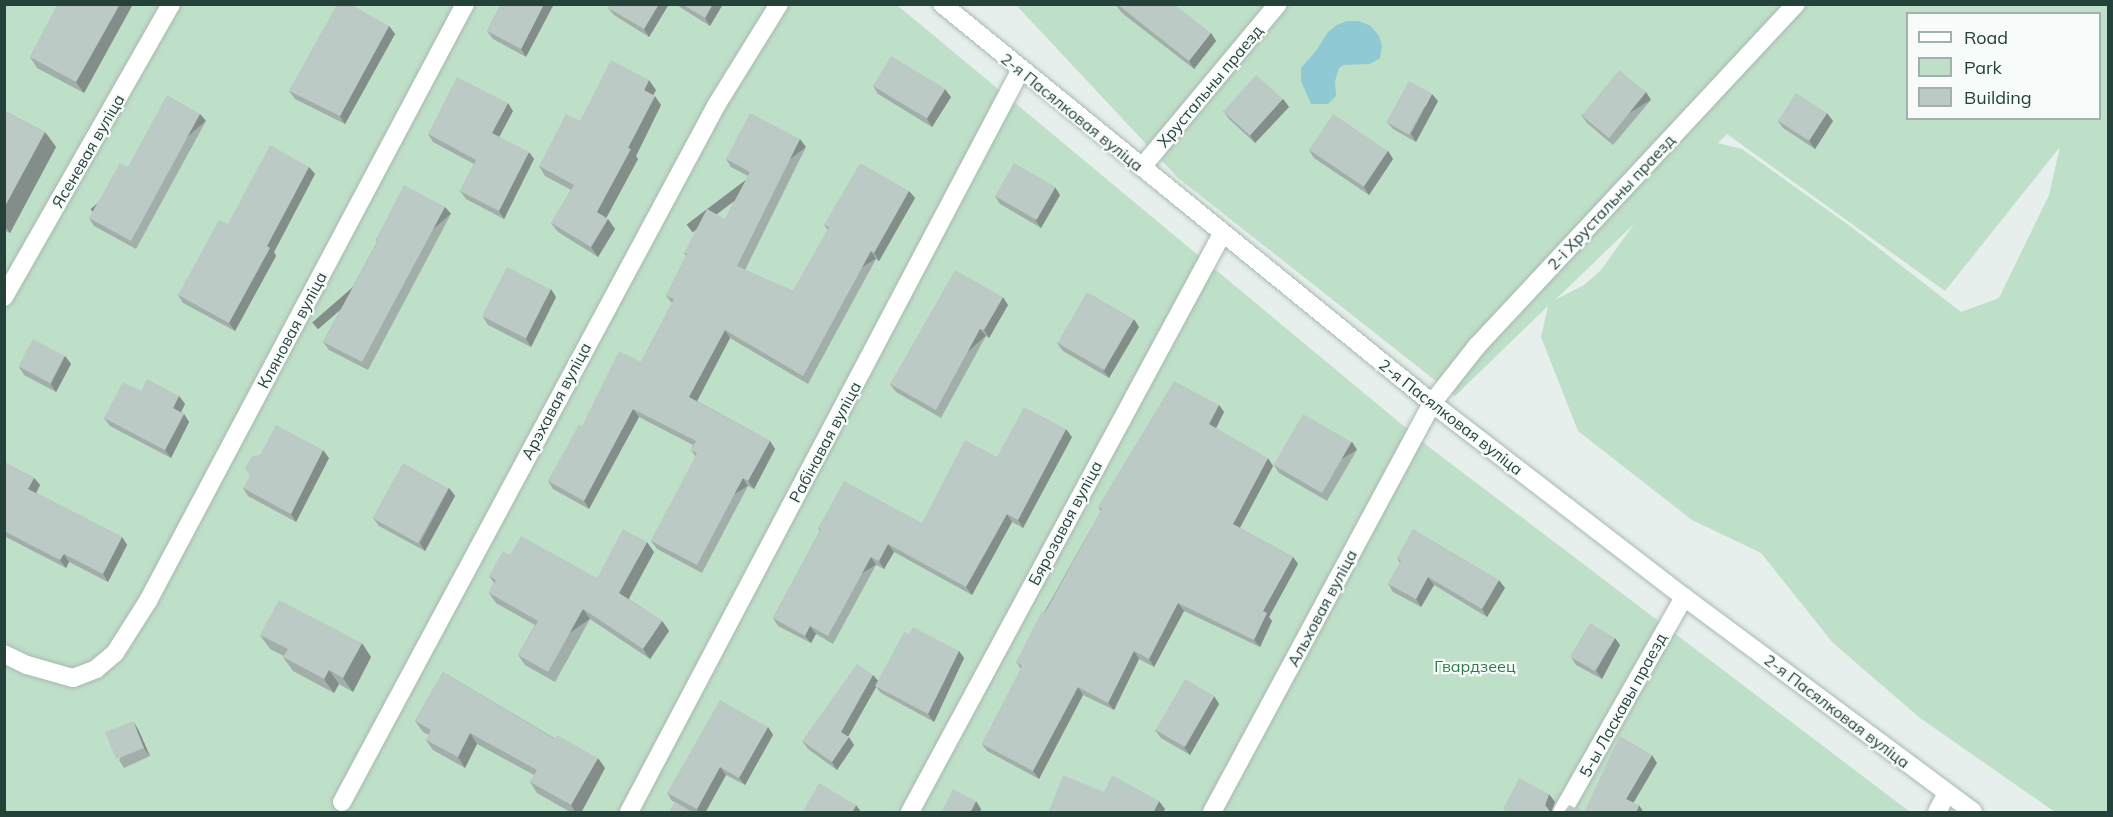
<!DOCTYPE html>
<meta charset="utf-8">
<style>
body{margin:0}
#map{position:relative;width:2113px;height:817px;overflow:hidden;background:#e6efeb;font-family:Mulish,sans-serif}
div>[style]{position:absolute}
.green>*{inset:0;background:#bfe0c8}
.water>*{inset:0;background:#8ec9d4}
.roads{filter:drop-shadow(0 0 2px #a8b8b2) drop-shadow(0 0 2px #a8b8b2)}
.lane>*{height:18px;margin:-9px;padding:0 9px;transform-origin:9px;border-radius:9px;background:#fff}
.street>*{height:18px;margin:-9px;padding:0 9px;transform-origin:9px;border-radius:9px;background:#fff}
.wall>*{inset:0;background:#a1aea9}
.shaded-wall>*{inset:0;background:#838d89;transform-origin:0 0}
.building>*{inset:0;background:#bbcac4;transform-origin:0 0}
span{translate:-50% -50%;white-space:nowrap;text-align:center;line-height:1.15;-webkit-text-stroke:4.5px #f7fbf9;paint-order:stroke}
.street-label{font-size:16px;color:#24423a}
.park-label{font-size:16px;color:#2d7a4b}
.frame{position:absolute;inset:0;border:6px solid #24423a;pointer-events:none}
.legend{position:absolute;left:1906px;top:12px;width:195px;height:108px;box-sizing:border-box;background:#f7fbf9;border:2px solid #a3b1ad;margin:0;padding:8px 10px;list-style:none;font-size:18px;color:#24423a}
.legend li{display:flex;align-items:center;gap:12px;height:30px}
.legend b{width:30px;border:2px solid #a3b1ad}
</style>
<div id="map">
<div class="green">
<div style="clip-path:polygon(5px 4px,897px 5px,1429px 447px,1910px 812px,5px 812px)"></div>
<div style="clip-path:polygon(evenodd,1016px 5px,2108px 5px,2108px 812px,2055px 812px,1920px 718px,1833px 643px,1761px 553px,1692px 520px,1578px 431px,1541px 337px,1548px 306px,1455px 396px,1178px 178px,1016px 5px,1908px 14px,2100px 14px,2100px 118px,1908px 118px,1908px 14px,1016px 5px,1727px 134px,1945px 291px,2060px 147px,2049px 195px,1999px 298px,1961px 312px,1850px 226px,1742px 149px,1718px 143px,1727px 134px,1016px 5px,1634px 224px,1601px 270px,1584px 285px,1555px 300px,1634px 224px)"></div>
</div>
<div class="water">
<div style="clip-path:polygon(1347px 21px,1359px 21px,1371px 26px,1379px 36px,1382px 46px,1380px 58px,1370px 64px,1344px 65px,1339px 68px,1335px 81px,1336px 96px,1328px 104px,1311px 104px,1301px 81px,1301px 68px,1316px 51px,1328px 32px,1337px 25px)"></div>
</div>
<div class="roads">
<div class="lane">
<div style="left:1142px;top:167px;width:212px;rotate:-50.2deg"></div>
<div style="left:1432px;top:403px;width:73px;rotate:-51.7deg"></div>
<div style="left:1477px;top:346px;width:468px;rotate:-47deg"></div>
<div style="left:4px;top:654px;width:25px;rotate:26deg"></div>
<div style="left:27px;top:665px;width:48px;rotate:15.8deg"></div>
<div style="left:73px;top:678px;width:25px;rotate:-21deg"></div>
<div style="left:96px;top:669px;width:25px;rotate:-40deg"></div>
<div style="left:1562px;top:812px;width:247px;rotate:-60.4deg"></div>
<div style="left:1937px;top:812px;width:21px;rotate:-62deg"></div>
</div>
<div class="street">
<div style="left:942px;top:4px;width:632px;rotate:39.16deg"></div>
<div style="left:1432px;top:403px;width:318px;rotate:37.6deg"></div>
<div style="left:1684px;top:597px;width:360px;rotate:36.6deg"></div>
<div style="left:4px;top:297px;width:337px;rotate:-60.3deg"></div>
<div style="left:115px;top:653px;width:62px;rotate:-57.6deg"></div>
<div style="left:148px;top:601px;width:676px;rotate:-62.03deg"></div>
<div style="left:342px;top:802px;width:792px;rotate:-61.75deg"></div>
<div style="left:717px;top:104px;width:118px;rotate:-58.2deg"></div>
<div style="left:629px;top:812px;width:838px;rotate:-62.18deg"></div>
<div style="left:910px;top:812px;width:657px;rotate:-61.64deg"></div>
<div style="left:1212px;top:812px;width:464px;rotate:-61.7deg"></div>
</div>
</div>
<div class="wall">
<div style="clip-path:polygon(58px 4px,133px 4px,84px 93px,37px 68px,30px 57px)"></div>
<div style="clip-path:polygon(501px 4px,526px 57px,493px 39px,487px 31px)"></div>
<div style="clip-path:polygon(610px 4px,669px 4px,649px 37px,614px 15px,608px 8px)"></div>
<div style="clip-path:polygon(675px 4px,723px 4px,710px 26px)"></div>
<div style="clip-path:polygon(1116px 5px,1211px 33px,1216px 41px,1194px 69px,1122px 13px)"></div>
<div style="clip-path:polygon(389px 26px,395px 34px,345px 124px,295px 99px,289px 91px)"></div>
<div style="clip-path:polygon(873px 86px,951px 97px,932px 127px,878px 94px)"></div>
<div style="clip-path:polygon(656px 90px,653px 95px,661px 105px,636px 156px,638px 159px,606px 218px,608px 219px,615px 229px,598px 257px,558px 232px,551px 223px,571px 190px,545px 176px,539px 166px,580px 121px)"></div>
<div style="clip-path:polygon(1646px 92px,1651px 100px,1613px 145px,1587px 123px,1581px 115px)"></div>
<div style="clip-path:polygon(1283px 99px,1289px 107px,1255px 143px,1229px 119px,1223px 111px)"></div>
<div style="clip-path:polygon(1438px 101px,1416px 142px,1393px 129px,1387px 122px)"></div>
<div style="clip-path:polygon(5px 111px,45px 132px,56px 147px,10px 233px,4px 230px)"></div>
<div style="clip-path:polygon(513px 111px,499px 137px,534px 159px,504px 219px,466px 199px,460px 191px,474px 164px,433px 142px,428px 134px)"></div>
<div style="clip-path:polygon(206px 121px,136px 249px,94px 226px,89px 218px,128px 167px)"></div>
<div style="clip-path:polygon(1778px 121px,1833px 121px,1815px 149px,1783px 128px)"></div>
<div style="clip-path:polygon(806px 147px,745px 270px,793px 291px,828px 230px,824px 225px,909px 191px,915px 198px,879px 261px,876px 259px,808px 384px,730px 338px,697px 401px,770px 441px,775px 449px,754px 489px,748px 486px,702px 573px,657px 549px,651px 541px,696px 457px,691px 450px,693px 445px,639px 417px,589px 509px,553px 489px,548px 481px,582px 426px,641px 362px,672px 303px,666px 296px,686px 256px,684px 253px,725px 219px,748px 176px,731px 167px,726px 159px)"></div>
<div style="clip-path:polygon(1309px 150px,1388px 151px,1393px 159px,1369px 195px,1314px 158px)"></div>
<div style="clip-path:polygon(309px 167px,315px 174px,274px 252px,276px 256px,235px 331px,183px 303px,178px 295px,228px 224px)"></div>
<div style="clip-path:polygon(1060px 195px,1041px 228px,1000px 204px,995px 196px)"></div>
<div style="clip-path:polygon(445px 207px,451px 214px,368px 370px,329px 350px,323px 342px,377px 242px,376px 239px)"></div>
<div style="clip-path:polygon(556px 297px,531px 347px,488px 325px,483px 317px)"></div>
<div style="clip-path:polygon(1008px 305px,989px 338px,986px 336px,941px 418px,896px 392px,890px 384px)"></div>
<div style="clip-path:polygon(1139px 327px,1109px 378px,1063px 351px,1057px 343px)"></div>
<div style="clip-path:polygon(65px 356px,71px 364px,56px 392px,24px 375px,19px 367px)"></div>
<div style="clip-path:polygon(141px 391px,179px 396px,185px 404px,181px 412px,184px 414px,189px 422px,171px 458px,110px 426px,104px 418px)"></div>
<div style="clip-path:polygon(1219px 405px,1224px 412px,1216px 428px,1273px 466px,1240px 528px,1293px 557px,1298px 564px,1269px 617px,1272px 621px,1260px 647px,1184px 611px,1154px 667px,1139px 659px,1114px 710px,1083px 695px,1039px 779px,987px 751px,982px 744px,1021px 669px,1016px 662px,1101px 511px,1098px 507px)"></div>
<div style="clip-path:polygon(1072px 437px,1023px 528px,1012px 522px,972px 595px,894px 552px,884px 569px,876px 565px,833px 644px,816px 634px,811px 643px,778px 626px,773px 618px,820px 531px,818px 528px,922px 523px,997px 457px)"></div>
<div style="clip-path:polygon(1352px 442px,1357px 450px,1327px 501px,1279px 473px,1274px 465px)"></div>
<div style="clip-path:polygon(329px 458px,296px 522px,248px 496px,243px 488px)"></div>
<div style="clip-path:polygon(4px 462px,34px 478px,40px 485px,36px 493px,122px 537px,127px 545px,108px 582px,69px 562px,66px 568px,4px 536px)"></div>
<div style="clip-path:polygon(449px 488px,455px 496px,425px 551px,379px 526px,373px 518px)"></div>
<div style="clip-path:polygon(654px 552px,629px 599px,662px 621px,669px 631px,650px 659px,590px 619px,555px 682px,525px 665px,518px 655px,535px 625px,496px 603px,489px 593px,494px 583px,489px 576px,510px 555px,597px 578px)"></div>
<div style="clip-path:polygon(1397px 558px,1505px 588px,1487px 617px,1434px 585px,1421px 607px,1393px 592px,1388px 584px,1400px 563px)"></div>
<div style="clip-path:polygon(909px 634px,959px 651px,964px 658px,934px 722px,881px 693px,876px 687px,848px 737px,854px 745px,837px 770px,808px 749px,802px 741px,873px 675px,878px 681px)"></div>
<div style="clip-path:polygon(260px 635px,371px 657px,353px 692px,339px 684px,334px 693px,293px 671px,283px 657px,284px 656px,270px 649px)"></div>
<div style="clip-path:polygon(1620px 645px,1602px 679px,1576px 665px,1571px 657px)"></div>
<div style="clip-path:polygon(443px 672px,605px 768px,581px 813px,572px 813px,537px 793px,530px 782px,534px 775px,477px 744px,465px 768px,433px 750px,426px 740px,429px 735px,423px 732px,415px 721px)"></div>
<div style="clip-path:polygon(1214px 696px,1219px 704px,1190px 755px,1161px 738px,1155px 730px)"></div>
<div style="clip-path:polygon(768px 727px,773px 735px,745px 785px,726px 775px,705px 813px,669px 813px,675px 802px,672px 801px,667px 793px)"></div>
<div style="clip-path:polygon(138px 729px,150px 756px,124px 768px,119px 760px)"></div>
</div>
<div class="shaded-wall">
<div style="clip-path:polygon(120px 4px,133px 4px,84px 93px,76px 82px)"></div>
<div style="clip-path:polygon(544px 4px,554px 4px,526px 57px,521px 49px)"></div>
<div style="clip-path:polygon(659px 4px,669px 4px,649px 37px,644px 29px)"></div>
<div style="clip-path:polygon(713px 4px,723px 4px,710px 26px,705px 18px)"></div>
<div style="clip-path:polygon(389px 26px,395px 34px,345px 124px,340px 116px)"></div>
<div style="clip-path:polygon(1211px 33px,1216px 41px,1194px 69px,1189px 61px)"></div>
<div style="clip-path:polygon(649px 80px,656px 90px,651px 100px,644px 90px)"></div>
<div style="clip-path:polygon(945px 89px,951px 97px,932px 127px,927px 119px)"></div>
<div style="left:1646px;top:92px;width:9px;height:59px;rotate:58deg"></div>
<div style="clip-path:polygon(1432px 94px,1438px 101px,1416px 142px,1411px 134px)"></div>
<div style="clip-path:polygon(655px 96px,661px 105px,636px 156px,638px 159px,604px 222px,597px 212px,628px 148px)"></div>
<div style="clip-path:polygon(1283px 99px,1289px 107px,1255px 143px,1250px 135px)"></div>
<div style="clip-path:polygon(508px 103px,513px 111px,497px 141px,492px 133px)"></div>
<div style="clip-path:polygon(1827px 113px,1833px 121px,1815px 149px,1809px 141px)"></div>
<div style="left:200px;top:114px;width:9px;height:145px;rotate:49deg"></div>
<div style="clip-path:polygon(45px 132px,56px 147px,10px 233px,4px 225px,4px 208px)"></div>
<div style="left:800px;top:139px;width:10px;height:142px;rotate:53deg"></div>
<div style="clip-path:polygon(1388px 151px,1393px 159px,1369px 195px,1364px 187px)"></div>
<div style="clip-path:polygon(529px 152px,534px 159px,504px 219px,499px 211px)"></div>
<div style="clip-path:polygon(309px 167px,315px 174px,274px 252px,276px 256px,235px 331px,229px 323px,267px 246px)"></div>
<div style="clip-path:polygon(1055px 187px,1060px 195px,1041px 228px,1035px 220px)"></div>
<div style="clip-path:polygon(909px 191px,915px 198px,879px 261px,874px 253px)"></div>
<div style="left:445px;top:207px;width:9px;height:176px;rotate:49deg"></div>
<div style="clip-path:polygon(608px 219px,615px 229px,598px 257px,591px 247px)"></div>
<div style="left:871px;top:251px;width:9px;height:142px;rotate:58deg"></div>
<div style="clip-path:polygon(551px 289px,556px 297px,531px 347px,526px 339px)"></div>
<div style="clip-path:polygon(1003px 297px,1008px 305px,989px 338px,984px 330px)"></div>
<div style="clip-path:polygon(1134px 319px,1139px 327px,1109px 378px,1103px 370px)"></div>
<div style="left:980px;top:329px;width:9px;height:92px;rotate:49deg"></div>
<div style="clip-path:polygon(725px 330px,730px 338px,695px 405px,689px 397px)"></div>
<div style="clip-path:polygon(65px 356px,71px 364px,56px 392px,51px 384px)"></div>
<div style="clip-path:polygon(179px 396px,185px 404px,179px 416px,173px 408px)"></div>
<div style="clip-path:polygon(1219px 405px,1224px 412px,1214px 432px,1209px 424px)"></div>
<div style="clip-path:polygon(633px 409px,639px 417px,589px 509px,584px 501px)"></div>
<div style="clip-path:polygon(184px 414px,189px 422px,171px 458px,165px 450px)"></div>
<div style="clip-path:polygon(1066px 429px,1072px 437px,1023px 528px,1018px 520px)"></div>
<div style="clip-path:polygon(770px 441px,775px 449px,754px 489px,748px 481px)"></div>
<div style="left:1352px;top:442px;width:9px;height:59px;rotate:58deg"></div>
<div style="clip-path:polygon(323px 450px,329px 458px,296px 522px,291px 514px)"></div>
<div style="clip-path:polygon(1268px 458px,1273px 466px,1238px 531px,1233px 524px)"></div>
<div style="clip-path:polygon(34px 478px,40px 485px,34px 497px,28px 489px)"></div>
<div style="left:743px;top:478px;width:9px;height:98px;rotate:58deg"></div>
<div style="clip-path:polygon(449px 488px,455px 496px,425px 551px,420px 543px)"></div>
<div style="clip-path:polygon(1007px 514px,1012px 522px,972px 595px,966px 587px)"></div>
<div style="clip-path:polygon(122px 537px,127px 545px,108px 582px,103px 574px)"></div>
<div style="clip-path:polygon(647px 542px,654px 552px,626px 603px,619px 593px)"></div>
<div style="clip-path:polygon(888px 544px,894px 552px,884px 569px,879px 561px)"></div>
<div style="clip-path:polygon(64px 554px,69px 562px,66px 568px,60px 560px)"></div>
<div style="left:871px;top:557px;width:9px;height:90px;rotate:58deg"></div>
<div style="clip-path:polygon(1293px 557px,1298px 564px,1269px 617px,1272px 621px,1260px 647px,1254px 640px,1263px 611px)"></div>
<div style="clip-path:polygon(1428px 577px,1434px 585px,1421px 607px,1416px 599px)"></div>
<div style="clip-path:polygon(1499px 580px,1505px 588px,1487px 617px,1482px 609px)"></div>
<div style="clip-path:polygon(1178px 603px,1184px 611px,1154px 667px,1149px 659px)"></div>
<div style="left:583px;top:609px;width:12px;height:72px;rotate:55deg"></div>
<div style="clip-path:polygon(662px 621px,669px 631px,650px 659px,643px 649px)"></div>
<div style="clip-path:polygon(810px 626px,816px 634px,811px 643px,805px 636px)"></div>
<div style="clip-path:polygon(1615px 638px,1620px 645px,1602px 679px,1596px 671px)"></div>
<div style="clip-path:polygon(362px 643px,371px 657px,353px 692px,343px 678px)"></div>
<div style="clip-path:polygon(959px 651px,964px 658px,934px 722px,928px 714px)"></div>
<div style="clip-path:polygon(1134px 651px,1139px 659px,1114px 710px,1108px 703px)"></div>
<div style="clip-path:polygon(329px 670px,339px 684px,334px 693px,324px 679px)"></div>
<div style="clip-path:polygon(873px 675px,879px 682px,846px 740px,841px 732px)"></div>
<div style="clip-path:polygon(1078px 687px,1083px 695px,1039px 779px,1033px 771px)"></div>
<div style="clip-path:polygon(1214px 696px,1219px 704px,1190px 755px,1184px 747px)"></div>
<div style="clip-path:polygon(133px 721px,138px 729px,150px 756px,144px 748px)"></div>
<div style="clip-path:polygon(768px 727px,773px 735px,745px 785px,739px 778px)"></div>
<div style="clip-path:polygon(470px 733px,477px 744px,465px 768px,458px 757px)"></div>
<div style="clip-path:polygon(849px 737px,854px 745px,837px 770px,832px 762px)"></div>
<div style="clip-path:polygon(1652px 755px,1657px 763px,1631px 807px,1626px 799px)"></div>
<div style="clip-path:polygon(598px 758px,605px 768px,581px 813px,576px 813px,571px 805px)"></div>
<div style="clip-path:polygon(720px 767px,726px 775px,705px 813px,699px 813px,697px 809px)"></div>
<div style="clip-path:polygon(1549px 794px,1555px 802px,1551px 813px,1545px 805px)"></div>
<div style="clip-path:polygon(976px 801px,981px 809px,980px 813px,970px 813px)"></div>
<div style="clip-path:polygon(1159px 801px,1165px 809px,1163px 813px,1153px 813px)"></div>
<div style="clip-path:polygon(856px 805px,862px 813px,854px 813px,853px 811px)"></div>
<div style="clip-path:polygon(1639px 805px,1644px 813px,1636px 813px)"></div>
</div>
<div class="building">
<div style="clip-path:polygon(58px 4px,120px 4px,76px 82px,30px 57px)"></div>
<div style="clip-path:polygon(337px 4px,350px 4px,389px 26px,340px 116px,289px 91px)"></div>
<div style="clip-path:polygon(501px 4px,544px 4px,521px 49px,487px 31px)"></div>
<div style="clip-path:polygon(610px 4px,659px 4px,644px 29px,608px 8px)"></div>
<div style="clip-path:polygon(682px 4px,713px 4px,705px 18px)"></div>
<div style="clip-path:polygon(1117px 4px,1174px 4px,1211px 33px,1189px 61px)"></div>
<div style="left:891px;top:56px;width:63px;height:35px;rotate:31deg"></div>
<div style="clip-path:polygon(611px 60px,649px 80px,644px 90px,655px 96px,628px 148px,631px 149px,597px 212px,608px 219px,591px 247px,551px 223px,574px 185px,539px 166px,566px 114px,580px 121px)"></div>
<div style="left:1619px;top:70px;width:35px;height:59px;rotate:39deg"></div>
<div style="left:1256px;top:75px;width:36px;height:49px;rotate:42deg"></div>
<div style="clip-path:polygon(457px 77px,508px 103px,492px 133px,529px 152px,499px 211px,460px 191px,476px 160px,428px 134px)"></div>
<div style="left:1409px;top:81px;width:26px;height:47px;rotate:29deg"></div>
<div style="left:1796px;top:93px;width:37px;height:33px;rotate:33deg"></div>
<div style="clip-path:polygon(167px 95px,200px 114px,131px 241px,89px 218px,120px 163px,128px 167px)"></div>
<div style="clip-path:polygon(5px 111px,45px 132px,4px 208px,4px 111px)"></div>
<div style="clip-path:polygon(750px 113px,800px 139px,737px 266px,793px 291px,829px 227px,824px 225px,860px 163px,909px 191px,874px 253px,871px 251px,803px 376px,725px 330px,689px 397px,770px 441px,748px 481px,743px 478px,697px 565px,651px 541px,697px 453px,691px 450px,696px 441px,633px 409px,584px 501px,548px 481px,579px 424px,582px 426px,619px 351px,641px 362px,674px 299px,666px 296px,687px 254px,684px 253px,707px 209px,725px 219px,750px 172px,726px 159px)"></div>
<div style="left:1333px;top:114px;width:66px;height:43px;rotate:34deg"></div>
<div style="clip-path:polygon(270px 145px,309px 167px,267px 246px,270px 248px,229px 323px,178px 295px,219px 220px,228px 224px)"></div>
<div style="left:1014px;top:163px;width:48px;height:38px;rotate:30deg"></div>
<div style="clip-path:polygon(404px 185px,445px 207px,362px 362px,323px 342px,378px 241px,376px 239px)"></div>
<div style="left:507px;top:267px;width:49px;height:55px;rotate:27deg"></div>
<div style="clip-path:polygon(955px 270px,1003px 297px,984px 330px,980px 329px,936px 410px,890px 384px)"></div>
<div style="left:1087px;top:292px;width:54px;height:59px;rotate:30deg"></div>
<div style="left:33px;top:339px;width:36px;height:31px;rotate:28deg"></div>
<div style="clip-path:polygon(147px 379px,179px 396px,173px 408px,184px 414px,165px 450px,104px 418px,123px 382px,141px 391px)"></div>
<div style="clip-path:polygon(1174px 381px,1219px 405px,1209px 424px,1268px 458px,1233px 524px,1293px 557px,1263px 611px,1267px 613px,1254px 640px,1178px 603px,1149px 659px,1134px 651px,1108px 703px,1078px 687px,1033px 771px,982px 744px,1022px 666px,1016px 662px,1042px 611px,1045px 613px,1102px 509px,1098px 507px)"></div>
<div style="clip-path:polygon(1024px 407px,1066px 429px,1018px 520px,1007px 514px,966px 587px,888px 544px,879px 561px,871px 557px,828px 636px,810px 626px,805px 636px,773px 618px,821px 530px,818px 528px,844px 481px,922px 523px,965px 440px,997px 457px)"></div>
<div style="left:1303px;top:414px;width:56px;height:59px;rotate:30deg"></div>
<div style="clip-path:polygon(276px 425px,323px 450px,291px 514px,243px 488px,250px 476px,245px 468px,252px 456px,260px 455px)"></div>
<div style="clip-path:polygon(4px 462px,34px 478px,28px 489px,122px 537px,103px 574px,64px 554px,60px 560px,4px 531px)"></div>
<div style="left:403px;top:463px;width:52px;height:63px;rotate:29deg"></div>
<div style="clip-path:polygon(623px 529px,647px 542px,619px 593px,662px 621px,643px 649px,583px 609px,548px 672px,518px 655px,538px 621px,489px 593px,496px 580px,489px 576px,503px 551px,510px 555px,521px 536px,597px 578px)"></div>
<div style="clip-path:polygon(1413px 529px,1499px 580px,1482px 609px,1428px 577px,1416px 599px,1388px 584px,1401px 561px,1397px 558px)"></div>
<div style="clip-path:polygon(279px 600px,362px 643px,343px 678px,329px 670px,324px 679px,317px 675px,283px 657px,288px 649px,260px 635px)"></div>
<div style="left:1590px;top:623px;width:29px;height:39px;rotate:31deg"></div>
<div style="clip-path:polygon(913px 627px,959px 651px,928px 714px,875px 686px,904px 632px,909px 634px)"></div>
<div style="clip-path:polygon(857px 664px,873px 675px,841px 732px,849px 737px,832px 762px,802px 741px)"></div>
<div style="clip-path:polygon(443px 672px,555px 739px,557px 735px,598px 758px,571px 805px,530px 782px,537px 770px,470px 733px,458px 757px,426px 740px,431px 730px,415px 721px)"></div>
<div style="left:1185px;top:679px;width:34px;height:59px;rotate:30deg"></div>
<div style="clip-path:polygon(720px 700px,768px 727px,739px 778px,720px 767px,697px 809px,667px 793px)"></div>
<div style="left:133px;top:721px;width:29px;height:30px;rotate:68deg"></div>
<div style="clip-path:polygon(1620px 736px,1652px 755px,1626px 799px,1639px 805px,1636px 813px,1563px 813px,1569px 805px,1584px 812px)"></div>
<div style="clip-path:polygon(1063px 775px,1104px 792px,1112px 775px,1159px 801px,1153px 813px,1048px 813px)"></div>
<div style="clip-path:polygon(1519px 778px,1549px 794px,1545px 805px,1550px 813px,1510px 813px,1503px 809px)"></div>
<div style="clip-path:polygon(819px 783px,856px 805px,853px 811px,856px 813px,802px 813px)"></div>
<div style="clip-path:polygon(953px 789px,976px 801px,970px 813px,941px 813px)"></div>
<div style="clip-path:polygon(675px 802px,694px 813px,669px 813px)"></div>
</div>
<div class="street-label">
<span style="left:1210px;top:86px;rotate:-50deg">Хрустальны праезд</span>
<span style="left:1072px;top:112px;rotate:39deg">2-я Пасялковая вуліца</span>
<span style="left:88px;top:151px;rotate:-60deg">Ясеневая вуліца</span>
<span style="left:1611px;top:202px;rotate:-47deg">2-і Хрустальны праезд</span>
<span style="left:292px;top:330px;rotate:-62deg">Кляновая вуліца</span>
<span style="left:556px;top:401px;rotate:-62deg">Арэхавая вуліца</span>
<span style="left:1451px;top:417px;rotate:38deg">2-я Пасялковая вуліца</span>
<span style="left:825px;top:442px;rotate:-62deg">Рабінавая вуліца</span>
<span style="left:1065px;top:523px;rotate:-62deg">Бярозавая вуліца</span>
<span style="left:1322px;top:608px;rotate:-62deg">Альховая вуліца</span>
<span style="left:1623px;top:705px;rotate:-61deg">5-ы Ласкавы праезд</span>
<span style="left:1837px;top:711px;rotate:37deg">2-я Пасялковая вуліца</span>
</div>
<div class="park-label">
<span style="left:1475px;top:666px">Гвардзеец</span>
</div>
<div class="frame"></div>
<ul class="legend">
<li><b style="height:8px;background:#fff"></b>Road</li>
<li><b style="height:16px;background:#bfe0c8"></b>Park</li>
<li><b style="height:16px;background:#bbcac4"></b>Building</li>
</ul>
</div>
